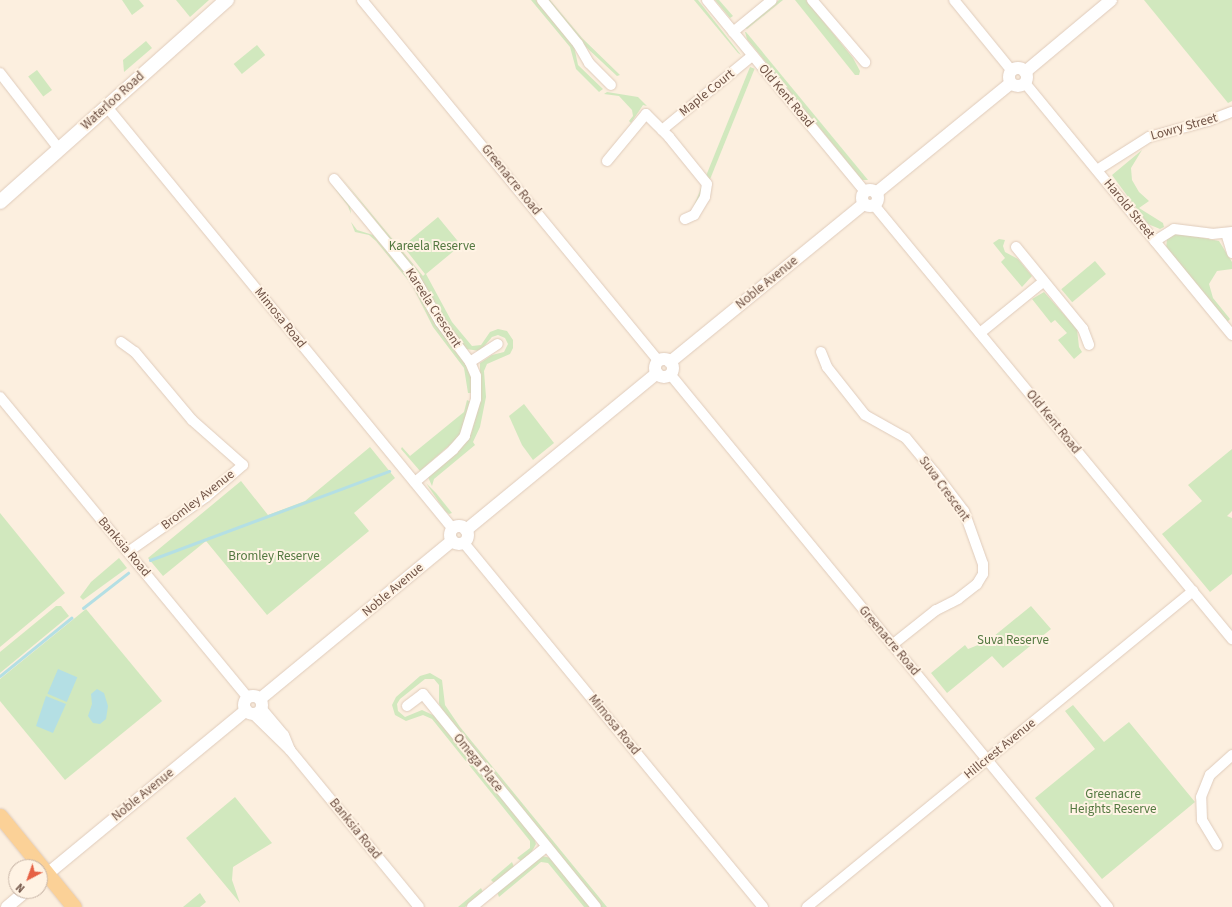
<!DOCTYPE html>
<style>
body{margin:0}
#map{position:relative;width:1232px;height:907px;overflow:hidden;background:#fcefdf;font-family:"Source Sans 3",sans-serif}
div>[style]{position:absolute}
.green>*{inset:0;background:#d1e8be;transform-origin:0 0}
.water>*{inset:0;background:#b4dfe4;transform-origin:0 0}
.stream>*{height:2.5px;margin:-1.25px;padding:0 1.25px;transform-origin:1.25px;border-radius:1.25px;background:#b4dfe4}
.roads{filter:drop-shadow(0 0 1px #dfcbbb) drop-shadow(0 0 1px #dfcbbb)}
.minor>*{height:10px;margin:-5px;padding:0 5px;transform-origin:5px;border-radius:5px;background:#fff}
.tertiary>*{height:12px;margin:-6px;padding:0 6px;transform-origin:6px;border-radius:6px;background:#fff}
.tertiary>.ring{margin:-6px;padding:0;box-sizing:content-box;background:none;border:12px solid #fff;border-radius:50%}
.secondary>*{height:14px;margin:-7px;padding:0 7px;transform-origin:7px;border-radius:7px;background:#fff}
.primary>*{height:15px;margin:-7.5px;padding:0 7.5px;transform-origin:7.5px;border-radius:7.5px;background:#fbd197}
span{translate:-50% -50%;white-space:nowrap;text-align:center;line-height:1.15;-webkit-text-stroke:4px #fff3e4;paint-order:stroke}
.street-label{font-size:13px;color:#715447}
.park-label{font-size:13px;color:#537840}
.north{position:absolute;left:8px;top:859px;width:40px;height:40px;box-sizing:border-box;background:#fff3e4;border:1px solid #c6b3a5;border-radius:50%;rotate:221deg;font-size:11px;font-weight:700;line-height:16px;text-align:center;color:#715447}
.north::after{content:'';display:block;margin:auto;width:14px;height:18px;background:#e66144;clip-path:polygon(50% 0,100% 100%,50% 72%,0 100%)}
</style>
<div id="map">
<div class="green">
<div style="clip-path:polygon(122px 0,139px 0,144px 6px,132px 15px)"></div>
<div style="clip-path:polygon(176px 0,209px 0,190px 17px)"></div>
<div style="clip-path:polygon(531px 0,536px 0,574px 46px,578px 65px,603px 89px,599px 92px,576px 69px,570px 47px)"></div>
<div style="clip-path:polygon(547px 0,550px 0,582px 38px,620px 75px,617px 76px,586px 47px)"></div>
<div style="clip-path:polygon(694px 0,698px 0,741px 55px,738px 53px)"></div>
<div style="clip-path:polygon(715px 0,719px 0,733px 16px,730px 18px)"></div>
<div style="clip-path:polygon(779px 0,783px 0,747px 29px,745px 28px)"></div>
<div style="clip-path:polygon(795px 0,806px 0,853px 58px,860px 71px,859px 75px,855px 75px)"></div>
<div style="clip-path:polygon(1144px 0,1232px 0,1232px 101px,1228px 103px)"></div>
<div style="clip-path:polygon(745px 32px,746px 32px,868px 180px,862px 180px,747px 39px)"></div>
<div style="clip-path:polygon(146px 41px,152px 48px,124px 72px,123px 60px)"></div>
<div style="left:257px;top:45px;width:13px;height:30px;rotate:51deg"></div>
<div style="left:750px;top:67px;width:5px;height:161px;rotate:22deg"></div>
<div style="left:37px;top:70px;width:25px;height:11px;rotate:53deg"></div>
<div style="clip-path:polygon(607px 92px,638px 97px,647px 106px,643px 105px,631px 123px,629px 121px,633px 116px,632px 110px,619px 96px,604px 94px)"></div>
<div style="clip-path:polygon(1142px 150px,1131px 168px,1132px 180px,1139px 192px,1149px 201px,1139px 208px,1163px 223px,1164px 227px,1160px 229px,1148px 224px,1112px 175px)"></div>
<div style="clip-path:polygon(341px 177px,423px 276px,425px 274px,403px 246px,438px 217px,461px 245px,426px 274px,452px 322px,472px 346px,481px 345px,490px 332px,498px 329px,507px 331px,513px 340px,513px 348px,510px 354px,487px 364px,484px 371px,486px 397px,480px 427px,473px 442px,475px 445px,434px 479px,432px 486px,428px 477px,459px 451px,471px 434px,480px 401px,480px 363px,492px 355px,504px 352px,508px 344px,505px 338px,498px 335px,492px 337px,480px 351px,466px 349px,447px 326px,420px 277px)"></div>
<div style="clip-path:polygon(332px 185px,350px 206px,351px 214px,348px 206px)"></div>
<div style="clip-path:polygon(351px 222px,357px 230px,373px 235px,411px 279px,437px 326px,465px 362px,472px 379px,472px 393px,468px 393px,464px 368px,433px 327px,412px 285px,376px 241px,369px 235px,355px 232px)"></div>
<div style="clip-path:polygon(1178px 233px,1219px 241px,1232px 262px,1232px 269px,1217px 271px,1209px 284px,1213px 298px,1230px 319px,1227px 322px,1166px 249px,1167px 239px)"></div>
<div style="clip-path:polygon(999px 239px,1005px 240px,1003px 246px,1005px 252px,1018px 259px,1032px 276px,1022px 287px,1001px 262px,1005px 258px,993px 243px)"></div>
<div style="left:1095px;top:261px;width:17px;height:44px;rotate:50deg"></div>
<div style="clip-path:polygon(1044px 292px,1077px 329px,1079px 347px,1082px 352px,1074px 359px,1058px 340px,1067px 333px,1055px 320px,1051px 323px,1032px 299px)"></div>
<div style="clip-path:polygon(467px 400px,471px 402px,459px 437px,420px 471px,401px 449px,402px 447px,410px 456px,464px 412px)"></div>
<div style="clip-path:polygon(524px 404px,554px 443px,533px 460px,522px 445px,509px 416px)"></div>
<div style="clip-path:polygon(370px 447px,395px 478px,354px 513px,369px 531px,267px 615px,206px 541px,163px 576px,148px 558px,241px 481px,268px 515px,305px 501px)"></div>
<div style="clip-path:polygon(1232px 449px,1232px 511px,1227px 516px,1232px 518px,1232px 574px,1210px 592px,1162px 534px,1202px 501px,1188px 485px)"></div>
<div style="clip-path:polygon(426px 483px,436px 493px,452px 513px,449px 514px,445px 511px)"></div>
<div style="clip-path:polygon(0 513px,65px 593px,0 647px)"></div>
<div style="clip-path:polygon(119px 558px,127px 568px,83px 600px,80px 597px,91px 582px)"></div>
<div style="clip-path:polygon(56px 606px,61px 606px,69px 616px,0 673px,0 652px)"></div>
<div style="clip-path:polygon(1031px 606px,1051px 629px,1003px 668px,992px 656px,947px 693px,931px 673px,965px 645px,968px 649px,988px 641px)"></div>
<div style="clip-path:polygon(86px 609px,162px 701px,65px 780px,0 701px,0 679px)"></div>
<div style="clip-path:polygon(430px 673px,442px 680px,445px 705px,460px 727px,607px 907px,601px 907px,446px 716px,439px 704px,439px 685px,434px 679px,425px 679px,400px 699px,397px 704px,398px 711px,405px 717px,422px 710px,435px 716px,534px 838px,536px 844px,531px 853px,521px 861px,517px 858px,530px 848px,530px 841px,432px 719px,423px 715px,406px 721px,395px 715px,392px 705px,396px 697px,420px 676px)"></div>
<div style="clip-path:polygon(1073px 705px,1104px 742px,1129px 722px,1195px 802px,1102px 879px,1035px 798px,1095px 749px,1065px 711px)"></div>
<div style="clip-path:polygon(235px 797px,272px 843px,233px 867px,232px 880px,240px 903px,186px 838px)"></div>
<div style="clip-path:polygon(542px 856px,551px 858px,590px 907px,584px 907px,548px 863px,541px 862px,499px 897px,497px 892px)"></div>
<div style="clip-path:polygon(512px 862px,514px 867px,495px 883px,493px 882px,491px 880px)"></div>
<div style="clip-path:polygon(481px 888px,483px 892px,465px 907px,458px 907px)"></div>
<div style="clip-path:polygon(200px 893px,206px 902px,200px 907px,183px 907px)"></div>
</div>
<div class="water">
<div style="left:58px;top:669px;width:21px;height:27px;rotate:23deg"></div>
<div style="clip-path:polygon(97px 689px,104px 693px,108px 706px,106px 719px,100px 724px,93px 723px,88px 716px,92px 704px,91px 694px)"></div>
<div style="clip-path:polygon(46px 696px,66px 704px,53px 733px,36px 726px)"></div>
</div>
<div class="stream">
<div style="left:150px;top:560px;width:255px;rotate:-20.4deg"></div>
<div style="left:83px;top:608px;width:57px;rotate:-37.9deg"></div>
<div style="left:0;top:676px;width:92px;rotate:-39.2deg"></div>
</div>
<div class="roads">
<div class="minor">
<div style="left:362px;top:0;width:467px;rotate:50.6deg"></div>
<div style="left:542px;top:0;width:57px;rotate:50.7deg"></div>
<div style="left:578px;top:44px;width:22px;rotate:60deg"></div>
<div style="left:589px;top:63px;width:31px;rotate:45deg"></div>
<div style="left:707px;top:0;width:249px;rotate:50.5deg"></div>
<div style="left:812px;top:0;width:82px;rotate:49.5deg"></div>
<div style="left:954px;top:0;width:92px;rotate:50.8deg"></div>
<div style="left:733px;top:32px;width:50px;rotate:-39.4deg"></div>
<div style="left:0;top:73px;width:96px;rotate:52.2deg"></div>
<div style="left:1025px;top:83px;width:326px;rotate:50.6deg"></div>
<div style="left:107px;top:107px;width:546px;rotate:50.65deg"></div>
<div style="left:662px;top:130px;width:117px;rotate:-39.4deg"></div>
<div style="left:607px;top:161px;width:61px;rotate:-50.3deg"></div>
<div style="left:646px;top:114px;width:33px;rotate:45deg"></div>
<div style="left:669px;top:137px;width:60px;rotate:51deg"></div>
<div style="left:707px;top:184px;width:13px;rotate:99deg"></div>
<div style="left:705px;top:197px;width:21px;rotate:121deg"></div>
<div style="left:694px;top:215px;width:10px;rotate:156deg"></div>
<div style="left:1097px;top:170px;width:62px;rotate:-32.4deg"></div>
<div style="left:1149px;top:137px;width:61px;rotate:-15.2deg"></div>
<div style="left:1208px;top:121px;width:26px;rotate:-21deg"></div>
<div style="left:334px;top:179px;width:124px;rotate:50.5deg"></div>
<div style="left:413px;top:275px;width:54px;rotate:60.1deg"></div>
<div style="left:440px;top:322px;width:50px;rotate:53.1deg"></div>
<div style="left:470px;top:362px;width:15px;rotate:67deg"></div>
<div style="left:476px;top:376px;width:23px;rotate:90deg"></div>
<div style="left:476px;top:399px;width:39px;rotate:107deg"></div>
<div style="left:465px;top:436px;width:18px;rotate:131deg"></div>
<div style="left:453px;top:450px;width:50px;rotate:139.9deg"></div>
<div style="left:874px;top:205px;width:563px;rotate:50.48deg"></div>
<div style="left:1226px;top:233px;width:21px;rotate:73deg"></div>
<div style="left:1155px;top:241px;width:22px;rotate:-32deg"></div>
<div style="left:1174px;top:229px;width:38px;rotate:7deg"></div>
<div style="left:1212px;top:234px;width:20px;rotate:-6deg"></div>
<div style="left:1016px;top:247px;width:106px;rotate:50.7deg"></div>
<div style="left:1083px;top:329px;width:17px;rotate:69deg"></div>
<div style="left:980px;top:333px;width:82px;rotate:-39.1deg"></div>
<div style="left:121px;top:342px;width:17px;rotate:36deg"></div>
<div style="left:135px;top:352px;width:89px;rotate:50deg"></div>
<div style="left:192px;top:420px;width:68px;rotate:41.4deg"></div>
<div style="left:243px;top:465px;width:49px;rotate:139.1deg"></div>
<div style="left:206px;top:497px;width:95px;rotate:144.8deg"></div>
<div style="left:821px;top:352px;width:16px;rotate:68deg"></div>
<div style="left:827px;top:367px;width:61px;rotate:51.6deg"></div>
<div style="left:865px;top:415px;width:47px;rotate:29.3deg"></div>
<div style="left:906px;top:438px;width:45px;rotate:50.4deg"></div>
<div style="left:935px;top:473px;width:48px;rotate:52.7deg"></div>
<div style="left:964px;top:511px;width:56px;rotate:70.3deg"></div>
<div style="left:983px;top:564px;width:10px;rotate:90deg"></div>
<div style="left:983px;top:574px;width:12px;rotate:121deg"></div>
<div style="left:977px;top:584px;width:24px;rotate:142deg"></div>
<div style="left:958px;top:599px;width:25px;rotate:153deg"></div>
<div style="left:936px;top:610px;width:56px;rotate:141.5deg"></div>
<div style="left:470px;top:362px;width:33px;rotate:-33deg"></div>
<div style="left:670px;top:374px;width:690px;rotate:50.59deg"></div>
<div style="left:0;top:397px;width:390px;rotate:50.5deg"></div>
<div style="left:464px;top:543px;width:471px;rotate:50.6deg"></div>
<div style="left:407px;top:706px;width:20px;rotate:-37deg"></div>
<div style="left:423px;top:694px;width:274px;rotate:50.9deg"></div>
<div style="left:261px;top:708px;width:35px;rotate:50deg"></div>
<div style="left:284px;top:735px;width:16px;rotate:68deg"></div>
<div style="left:252px;top:713px;width:53px;rotate:44.2deg"></div>
<div style="left:290px;top:750px;width:203px;rotate:50.6deg"></div>
<div style="left:1217px;top:845px;width:29px;rotate:-121deg"></div>
<div style="left:1202px;top:820px;width:23px;rotate:-92deg"></div>
<div style="left:1201px;top:797px;width:24px;rotate:-68deg"></div>
<div style="left:1210px;top:775px;width:30px;rotate:-42deg"></div>
<div style="left:472px;top:907px;width:95px;rotate:-39deg"></div>
<div style="left:807px;top:907px;width:499px;rotate:-39.3deg"></div>
</div>
<div class="tertiary">
<div class="ring" style="left:1009px;top:68px;width:6px;height:6px"></div>
<div style="left:1025px;top:72px;width:112px;rotate:-39.9deg"></div>
<div class="ring" style="left:862px;top:190px;width:4px;height:4px"></div>
<div style="left:876px;top:193px;width:174px;rotate:-39.2deg"></div>
<div class="ring" style="left:655px;top:359px;width:6px;height:6px"></div>
<div style="left:670px;top:362px;width:250px;rotate:-39.2deg"></div>
<div class="ring" style="left:450px;top:526px;width:6px;height:6px"></div>
<div style="left:466px;top:530px;width:247px;rotate:-39.4deg"></div>
<div class="ring" style="left:244px;top:696px;width:6px;height:6px"></div>
<div style="left:260px;top:699px;width:249px;rotate:-39.5deg"></div>
<div style="left:40px;top:880px;width:267px;rotate:-39.5deg"></div>
<div style="left:7px;top:907px;width:25px;rotate:-40deg"></div>
</div>
<div class="secondary">
<div style="left:0;top:202px;width:304px;rotate:-41.7deg"></div>
</div>
<div class="primary">
<div style="left:0;top:816px;width:117px;rotate:50.9deg"></div>
</div>
</div>
<div class="street-label">
<span style="left:707px;top:93px;rotate:-39deg">Maple Court</span>
<span style="left:786px;top:96px;rotate:50deg">Old Kent Road</span>
<span style="left:113px;top:101px;rotate:-42deg">Waterloo Road</span>
<span style="left:1184px;top:127px;rotate:-16deg">Lowry Street</span>
<span style="left:511px;top:180px;rotate:51deg">Greenacre Road</span>
<span style="left:1129px;top:209px;rotate:51deg">Harold Street</span>
<span style="left:767px;top:283px;rotate:-39deg">Noble Avenue</span>
<span style="left:433px;top:308px;rotate:57deg">Kareela Crescent</span>
<span style="left:280px;top:318px;rotate:51deg">Mimosa Road</span>
<span style="left:1053px;top:422px;rotate:51deg">Old Kent Road</span>
<span style="left:944px;top:489px;rotate:54deg">Suva Crescent</span>
<span style="left:198px;top:500px;rotate:-38deg">Bromley Avenue</span>
<span style="left:124px;top:547px;rotate:50deg">Banksia Road</span>
<span style="left:393px;top:590px;rotate:-40deg">Noble Avenue</span>
<span style="left:889px;top:641px;rotate:50deg">Greenacre Road</span>
<span style="left:614px;top:725px;rotate:51deg">Mimosa Road</span>
<span style="left:1000px;top:749px;rotate:-39deg">Hillcrest Avenue</span>
<span style="left:478px;top:763px;rotate:51deg">Omega Place</span>
<span style="left:143px;top:795px;rotate:-39deg">Noble Avenue</span>
<span style="left:355px;top:829px;rotate:51deg">Banksia Road</span>
</div>
<div class="park-label">
<span style="left:432px;top:246px">Kareela Reserve</span>
<span style="left:274px;top:556px">Bromley Reserve</span>
<span style="left:1013px;top:640px">Suva Reserve</span>
<span style="left:1113px;top:802px">Greenacre<br>Heights Reserve</span>
</div>
<div class="north">N</div>
</div>
